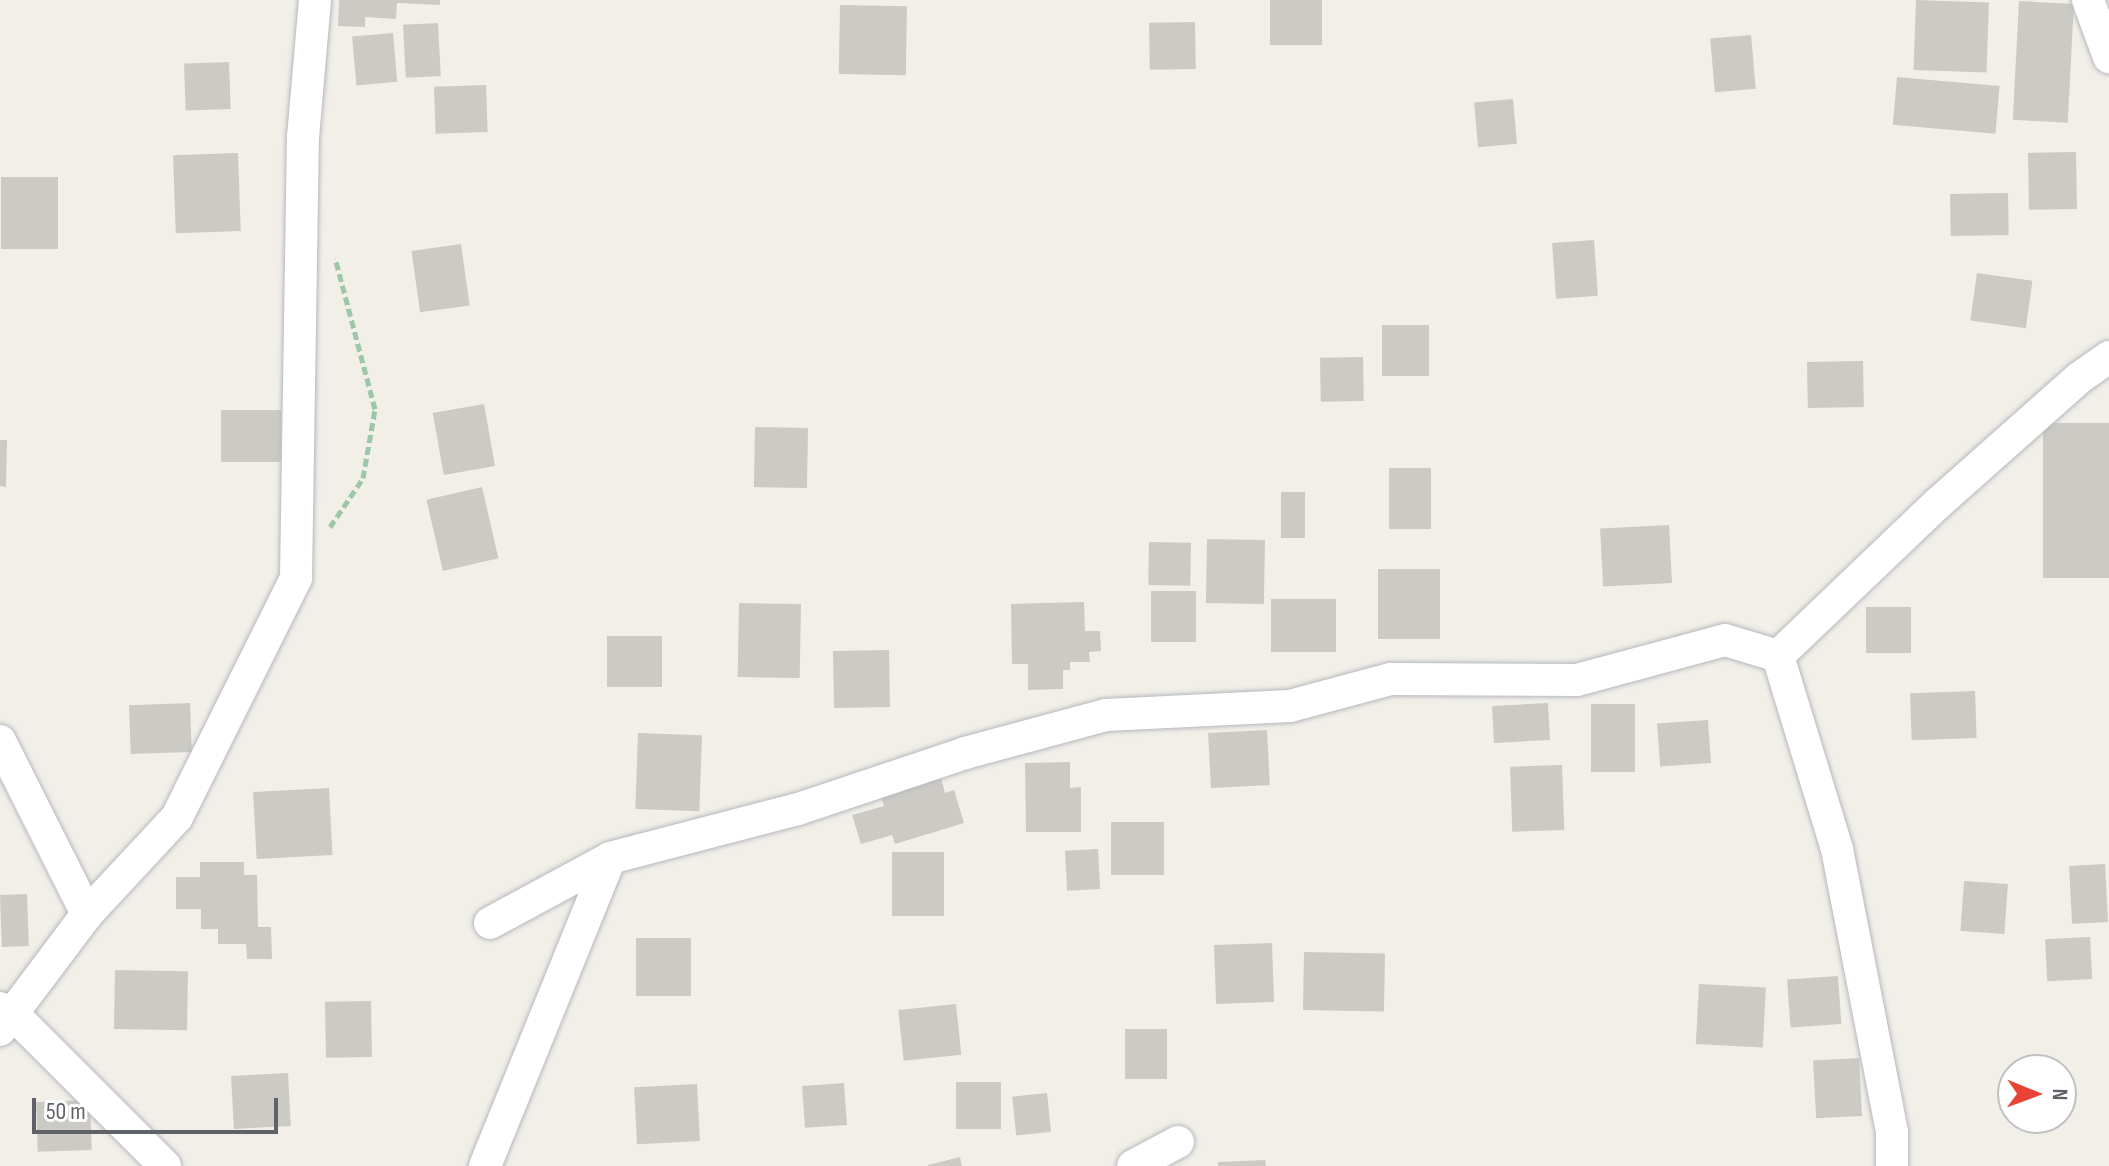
<!DOCTYPE html>
<style>
body{margin:0}
#map{position:relative;width:2109px;height:1166px;overflow:hidden;background:#f1efe8;font-family:"Sofia Sans Condensed",sans-serif}
div>[style]{position:absolute}
.building>*{inset:0;background:#cccac5;transform-origin:0 0}
.path>*{height:5px;margin-top:-2.5px;transform-origin:0;background:repeating-linear-gradient(90deg,#9cc7a9 0 8px,transparent 0 12px)}
.roads{filter:drop-shadow(0 0 2px #b5b8bc) drop-shadow(0 0 2px #b5b8bc)}
.minor>*{height:32px;margin:-16px;padding:0 16px;transform-origin:16px;border-radius:16px;background:#fff}
span{translate:-50% -50%;white-space:nowrap;text-align:center;line-height:1.15;-webkit-text-stroke:6px #fff;paint-order:stroke}
.north{position:absolute;left:1997px;top:1054px;width:80px;height:80px;box-sizing:border-box;background:#fff;border:2px solid #bfc1c3;border-radius:50%;rotate:91deg;font-size:22px;font-weight:700;line-height:32px;text-align:center;color:#5f6368}
.north::after{content:'';display:block;margin:auto;width:28px;height:36px;background:#ea4335;clip-path:polygon(50% 0,100% 100%,50% 72%,0 100%)}
.scale{position:absolute;left:32px;top:1098px;width:246px;height:36px;box-sizing:border-box;border:4px solid #5f6368;border-top:0;padding-left:10px;font-size:24px;line-height:28px;white-space:nowrap;color:#5f6368;-webkit-text-stroke:6px #fff;paint-order:stroke}
</style>
<div id="map">
<div class="building">
<div style="clip-path:polygon(339px 0,440px 0,440px 5px,397px 3px,396px 19px,365px 17px,365px 27px,338px 26px)"></div>
<div style="left:1270px;top:0;width:52px;height:45px"></div>
<div style="left:1916px;top:0;width:73px;height:70px;rotate:2deg"></div>
<div style="left:2019px;top:1px;width:55px;height:119px;rotate:3deg"></div>
<div style="left:840px;top:5px;width:67px;height:69px;rotate:1deg"></div>
<div style="left:1195px;top:22px;width:47px;height:46px;rotate:89deg"></div>
<div style="left:438px;top:23px;width:53px;height:35px;rotate:87deg"></div>
<div style="left:393px;top:33px;width:49px;height:41px;rotate:85deg"></div>
<div style="left:1751px;top:35px;width:54px;height:41px;rotate:85deg"></div>
<div style="left:229px;top:62px;width:47px;height:45px;rotate:88deg"></div>
<div style="left:1897px;top:77px;width:103px;height:48px;rotate:5deg"></div>
<div style="left:486px;top:85px;width:47px;height:52px;rotate:88deg"></div>
<div style="left:1513px;top:99px;width:45px;height:39px;rotate:85deg"></div>
<div style="left:2076px;top:152px;width:57px;height:48px;rotate:89deg"></div>
<div style="left:238px;top:153px;width:78px;height:65px;rotate:88deg"></div>
<div style="left:1px;top:177px;width:57px;height:72px"></div>
<div style="left:2008px;top:193px;width:42px;height:58px;rotate:89deg"></div>
<div style="left:1594px;top:240px;width:56px;height:42px;rotate:86deg"></div>
<div style="left:461px;top:244px;width:62px;height:50px;rotate:82deg"></div>
<div style="left:1977px;top:273px;width:56px;height:48px;rotate:8deg"></div>
<div style="left:1382px;top:325px;width:47px;height:51px"></div>
<div style="left:1363px;top:357px;width:44px;height:43px;rotate:89deg"></div>
<div style="left:1863px;top:361px;width:46px;height:56px;rotate:89deg"></div>
<div style="left:484px;top:404px;width:63px;height:52px;rotate:80deg"></div>
<div style="left:221px;top:410px;width:60px;height:52px"></div>
<div style="left:2043px;top:423px;width:66px;height:155px"></div>
<div style="left:755px;top:427px;width:53px;height:60px;rotate:1deg"></div>
<div style="clip-path:polygon(0 440px,7px 440px,6px 487px,0 486px)"></div>
<div style="left:1389px;top:468px;width:42px;height:61px"></div>
<div style="left:482px;top:487px;width:73px;height:57px;rotate:77deg"></div>
<div style="left:1281px;top:492px;width:24px;height:46px"></div>
<div style="left:1669px;top:525px;width:58px;height:69px;rotate:87deg"></div>
<div style="left:1207px;top:539px;width:58px;height:64px;rotate:1deg"></div>
<div style="left:1149px;top:542px;width:42px;height:43px;rotate:1deg"></div>
<div style="left:1378px;top:569px;width:62px;height:70px"></div>
<div style="left:1151px;top:591px;width:45px;height:51px"></div>
<div style="left:1336px;top:599px;width:53px;height:65px;rotate:90deg"></div>
<div style="clip-path:polygon(1084px 602px,1085px 631px,1100px 631px,1101px 651px,1089px 652px,1090px 662px,1070px 662px,1070px 670px,1063px 670px,1063px 689px,1028px 690px,1028px 664px,1012px 664px,1011px 604px)"></div>
<div style="left:739px;top:603px;width:62px;height:74px;rotate:1deg"></div>
<div style="left:1866px;top:607px;width:45px;height:46px"></div>
<div style="left:607px;top:636px;width:55px;height:51px"></div>
<div style="left:889px;top:650px;width:57px;height:56px;rotate:89deg"></div>
<div style="left:1975px;top:691px;width:47px;height:65px;rotate:88deg"></div>
<div style="left:190px;top:703px;width:49px;height:61px;rotate:88deg"></div>
<div style="left:1548px;top:703px;width:37px;height:56px;rotate:87deg"></div>
<div style="left:1591px;top:704px;width:44px;height:68px"></div>
<div style="left:1708px;top:720px;width:43px;height:51px;rotate:86deg"></div>
<div style="left:1267px;top:730px;width:55px;height:59px;rotate:87deg"></div>
<div style="left:638px;top:733px;width:64px;height:76px;rotate:2deg"></div>
<div style="clip-path:polygon(1070px 762px,1070px 788px,1081px 787px,1081px 832px,1026px 832px,1025px 763px)"></div>
<div style="left:1562px;top:765px;width:65px;height:52px;rotate:88deg"></div>
<div style="clip-path:polygon(941px 778px,945px 793px,954px 790px,964px 823px,895px 844px,892px 835px,861px 844px,852px 815px,884px 806px,881px 796px)"></div>
<div style="left:329px;top:788px;width:67px;height:76px;rotate:87deg"></div>
<div style="left:1111px;top:822px;width:53px;height:53px"></div>
<div style="left:1098px;top:849px;width:40px;height:33px;rotate:87deg"></div>
<div style="left:944px;top:852px;width:64px;height:52px;rotate:90deg"></div>
<div style="clip-path:polygon(200px 862px,244px 862px,244px 875px,257px 875px,258px 927px,271px 927px,272px 959px,247px 959px,246px 944px,218px 944px,218px 929px,201px 929px,201px 909px,176px 909px,176px 877px,200px 877px)"></div>
<div style="left:2105px;top:864px;width:58px;height:36px;rotate:87deg"></div>
<div style="left:1964px;top:881px;width:44px;height:50px;rotate:4deg"></div>
<div style="left:27px;top:894px;width:52px;height:27px;rotate:88deg"></div>
<div style="left:2090px;top:937px;width:42px;height:45px;rotate:87deg"></div>
<div style="left:636px;top:938px;width:55px;height:58px"></div>
<div style="left:1272px;top:943px;width:59px;height:58px;rotate:88deg"></div>
<div style="left:1304px;top:952px;width:81px;height:58px;rotate:1deg"></div>
<div style="left:115px;top:970px;width:73px;height:59px;rotate:1deg"></div>
<div style="left:1838px;top:976px;width:48px;height:51px;rotate:86deg"></div>
<div style="left:1699px;top:984px;width:67px;height:60px;rotate:3deg"></div>
<div style="left:371px;top:1001px;width:56px;height:46px;rotate:89deg"></div>
<div style="left:956px;top:1004px;width:51px;height:58px;rotate:84deg"></div>
<div style="left:1125px;top:1029px;width:42px;height:50px"></div>
<div style="left:1859px;top:1058px;width:58px;height:46px;rotate:87deg"></div>
<div style="left:288px;top:1073px;width:53px;height:57px;rotate:87deg"></div>
<div style="left:956px;top:1082px;width:45px;height:47px"></div>
<div style="left:844px;top:1083px;width:42px;height:42px;rotate:86deg"></div>
<div style="left:697px;top:1084px;width:57px;height:63px;rotate:87deg"></div>
<div style="left:1047px;top:1093px;width:39px;height:35px;rotate:84deg"></div>
<div style="left:90px;top:1100px;width:50px;height:54px;rotate:88deg"></div>
<div style="clip-path:polygon(960px 1157px,962px 1166px,928px 1166px,928px 1165px)"></div>
<div style="clip-path:polygon(1265px 1160px,1266px 1166px,1218px 1166px,1218px 1162px)"></div>
</div>
<div class="path">
<div style="left:330px;top:527px;width:59px;rotate:-56deg"></div>
<div style="left:363px;top:478px;width:70px;rotate:-80.1deg"></div>
<div style="left:375px;top:409px;width:156px;rotate:-104.8deg"></div>
</div>
<div class="roads">
<div class="minor">
<div style="left:2088px;top:0;width:61px;rotate:69.8deg"></div>
<div style="left:1778px;top:656px;width:202px;rotate:73deg"></div>
<div style="left:1837px;top:849px;width:288px;rotate:79deg"></div>
<div style="left:1892px;top:1132px;width:34px;rotate:90deg"></div>
<div style="left:0;top:741px;width:194px;rotate:63.3deg"></div>
<div style="left:490px;top:923px;width:136px;rotate:-28.4deg"></div>
<div style="left:0;top:1008px;width:14px;rotate:25deg"></div>
<div style="left:13px;top:1014px;width:215px;rotate:45deg"></div>
<div style="left:0;top:1030px;width:145px;rotate:-53.1deg"></div>
<div style="left:87px;top:914px;width:132px;rotate:-47.1deg"></div>
<div style="left:177px;top:817px;width:267px;rotate:-63.5deg"></div>
<div style="left:296px;top:578px;width:441px;rotate:-89.1deg"></div>
<div style="left:303px;top:137px;width:138px;rotate:-85deg"></div>
<div style="left:485px;top:1166px;width:332px;rotate:-67.9deg"></div>
<div style="left:610px;top:858px;width:194px;rotate:-14.6deg"></div>
<div style="left:798px;top:809px;width:176px;rotate:-18.5deg"></div>
<div style="left:965px;top:753px;width:146px;rotate:-15.1deg"></div>
<div style="left:1106px;top:715px;width:184px;rotate:-2.8deg"></div>
<div style="left:1290px;top:706px;width:105px;rotate:-15deg"></div>
<div style="left:1391px;top:679px;width:186px;rotate:0.3deg"></div>
<div style="left:1577px;top:680px;width:153px;rotate:-15.1deg"></div>
<div style="left:1725px;top:640px;width:55px;rotate:16.8deg"></div>
<div style="left:1778px;top:656px;width:219px;rotate:-43.7deg"></div>
<div style="left:1936px;top:505px;width:191px;rotate:-41.6deg"></div>
<div style="left:2079px;top:378px;width:37px;rotate:-35deg"></div>
<div style="left:1133px;top:1166px;width:51px;rotate:-28.1deg"></div>
</div>
</div>
<div class="north">N</div>
<div class="scale">50 m</div>
</div>
